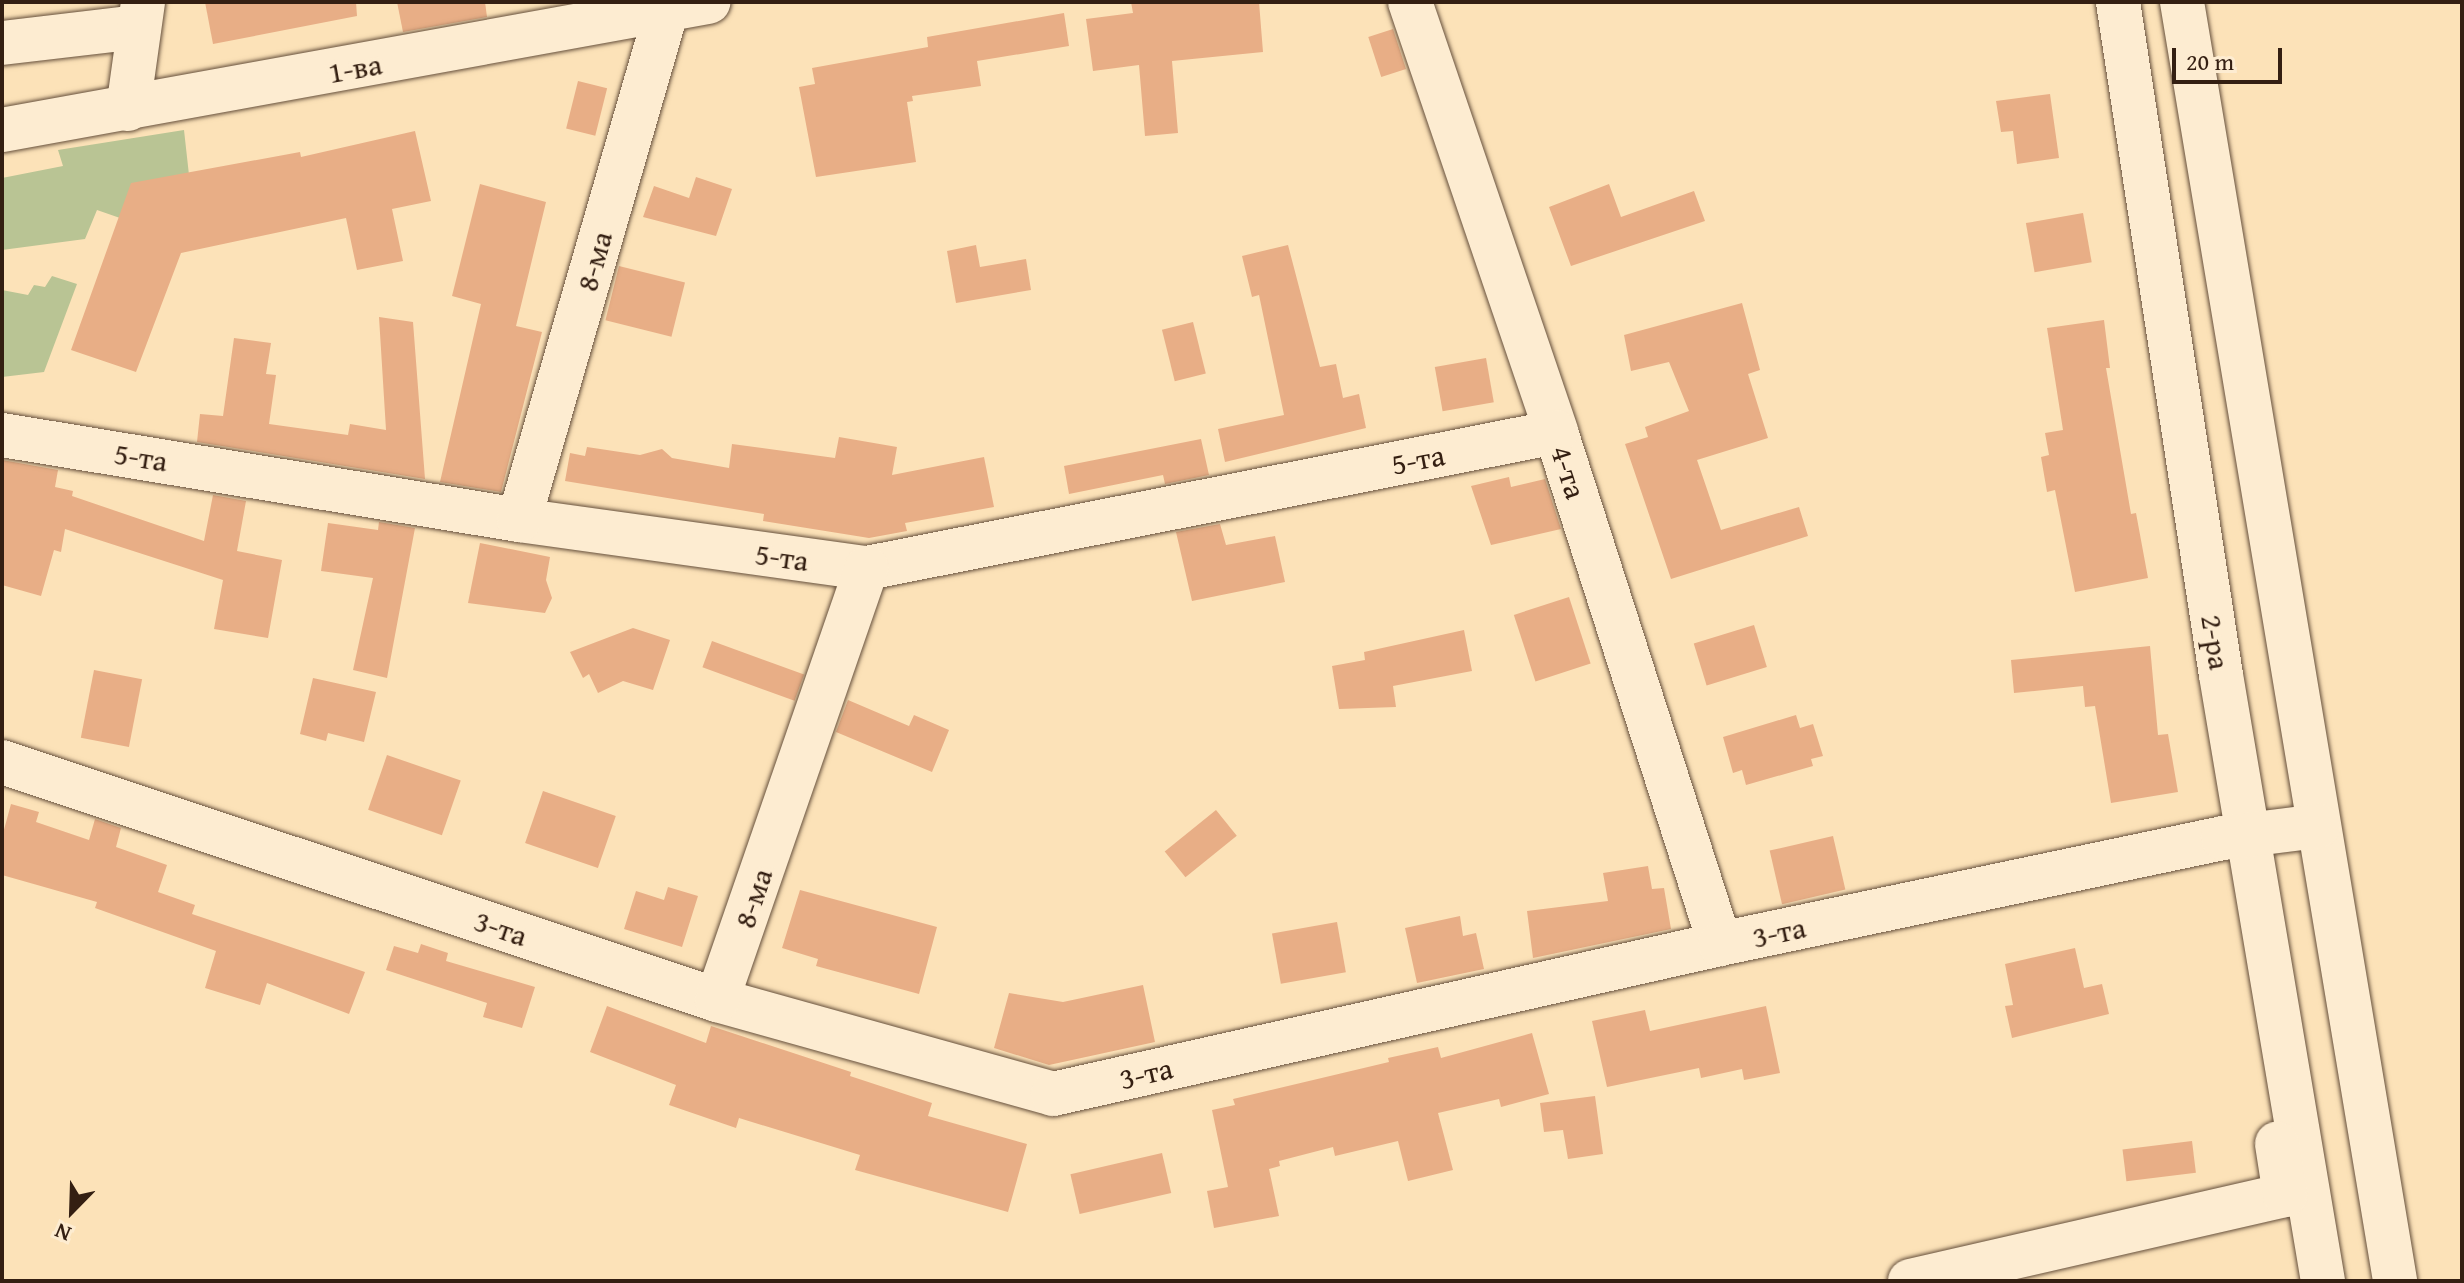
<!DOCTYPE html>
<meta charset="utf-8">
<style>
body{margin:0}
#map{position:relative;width:2464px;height:1283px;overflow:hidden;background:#fce2b8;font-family:"Gentium Book Plus",serif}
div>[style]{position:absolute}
.green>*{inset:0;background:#b9c494}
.building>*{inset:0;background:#e8ae86;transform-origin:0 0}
.roads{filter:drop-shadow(0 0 2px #66503c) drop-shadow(0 0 2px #66503c)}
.minor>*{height:44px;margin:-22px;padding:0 22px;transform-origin:22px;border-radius:22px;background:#fdecd1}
span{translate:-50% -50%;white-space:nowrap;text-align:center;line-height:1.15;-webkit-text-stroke:8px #fdecd1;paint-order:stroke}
.street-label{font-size:30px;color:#341f12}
.frame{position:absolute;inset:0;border:4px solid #341f12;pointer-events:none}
.north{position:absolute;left:32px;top:1171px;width:80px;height:80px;-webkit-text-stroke:6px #fdecd1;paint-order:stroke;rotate:203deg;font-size:22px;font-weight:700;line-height:32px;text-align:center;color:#341f12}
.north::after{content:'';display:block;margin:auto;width:28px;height:36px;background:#341f12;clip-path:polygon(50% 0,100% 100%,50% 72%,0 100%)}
.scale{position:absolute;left:2172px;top:48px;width:110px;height:36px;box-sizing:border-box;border:4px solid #341f12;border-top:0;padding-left:10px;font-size:24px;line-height:28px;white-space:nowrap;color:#341f12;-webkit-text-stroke:6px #fdecd1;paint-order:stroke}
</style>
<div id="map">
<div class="green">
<div style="clip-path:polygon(184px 130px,189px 175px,120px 218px,97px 210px,85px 239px,2px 250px,2px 178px,63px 166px,58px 150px)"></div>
<div style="clip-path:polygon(52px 276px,77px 284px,44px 372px,2px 377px,2px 290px,28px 295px,34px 285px,45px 287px)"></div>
</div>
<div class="building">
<div style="clip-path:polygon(205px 2px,356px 2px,357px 16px,213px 44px)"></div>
<div style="clip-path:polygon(397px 2px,485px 2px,487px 17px,403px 32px)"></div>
<div style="clip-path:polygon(1131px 2px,1259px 2px,1263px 52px,1172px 61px,1178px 133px,1145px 136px,1139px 65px,1093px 71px,1086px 19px,1133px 13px)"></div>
<div style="clip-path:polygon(1064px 13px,1069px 46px,977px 61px,981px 86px,912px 96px,913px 101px,907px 102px,916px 162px,816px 177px,799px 87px,815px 84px,812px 68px,928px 47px,927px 37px)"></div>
<div style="left:1393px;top:29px;width:42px;height:26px;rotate:72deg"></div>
<div style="left:578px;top:81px;width:30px;height:49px;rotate:14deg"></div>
<div style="clip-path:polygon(2050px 94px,2059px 158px,2017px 164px,2013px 131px,2001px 132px,1996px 101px)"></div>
<div style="clip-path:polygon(415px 131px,431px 201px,392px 209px,403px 261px,357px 270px,346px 218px,181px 253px,136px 372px,71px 350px,131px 183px,300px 152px,301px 157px)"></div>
<div style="clip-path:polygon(696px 177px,732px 189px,716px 236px,643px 217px,654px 186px,689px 198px)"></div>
<div style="clip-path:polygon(480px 184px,546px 202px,516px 326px,542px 332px,501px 492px,440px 482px,481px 304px,452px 296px)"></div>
<div style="clip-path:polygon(1609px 184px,1621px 217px,1694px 191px,1705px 221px,1571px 266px,1549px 207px)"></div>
<div style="left:2083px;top:213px;width:50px;height:58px;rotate:80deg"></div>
<div style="clip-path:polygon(976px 245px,980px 267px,1026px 259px,1031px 290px,956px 303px,947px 251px)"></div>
<div style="clip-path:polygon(1288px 245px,1320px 367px,1336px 364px,1343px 398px,1359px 394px,1366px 428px,1225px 462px,1218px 429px,1284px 415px,1259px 295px,1252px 297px,1242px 256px)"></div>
<div style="left:619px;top:266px;width:68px;height:56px;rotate:14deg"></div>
<div style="clip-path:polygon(1742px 303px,1760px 370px,1748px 374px,1768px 438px,1697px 460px,1721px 530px,1799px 507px,1808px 536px,1671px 579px,1625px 444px,1648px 437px,1645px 427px,1689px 411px,1669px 362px,1631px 371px,1624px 335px)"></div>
<div style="clip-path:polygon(379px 317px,413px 322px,425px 479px,197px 442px,200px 414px,223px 416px,234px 338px,271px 343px,266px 374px,276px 375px,269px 424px,348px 435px,350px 424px,386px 430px)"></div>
<div style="clip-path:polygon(2104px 320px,2110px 368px,2106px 368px,2131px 514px,2136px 513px,2148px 578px,2075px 592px,2055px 490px,2047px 492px,2041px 457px,2049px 455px,2045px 433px,2063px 430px,2047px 328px)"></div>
<div style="left:1193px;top:322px;width:53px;height:32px;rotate:76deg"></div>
<div style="left:1486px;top:358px;width:45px;height:52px;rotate:80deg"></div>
<div style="clip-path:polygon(839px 437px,897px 447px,892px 475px,984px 457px,994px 507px,905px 523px,907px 531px,869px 538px,763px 521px,764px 514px,565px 481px,570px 453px,585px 456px,587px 447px,640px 455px,662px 449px,672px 458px,729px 468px,732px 444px,835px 458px)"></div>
<div style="clip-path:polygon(1201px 439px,1209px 475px,1165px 484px,1163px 475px,1069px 494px,1064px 466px)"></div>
<div style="clip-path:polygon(2px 460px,58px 470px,55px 487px,73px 491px,72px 496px,204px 541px,213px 495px,246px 501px,237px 551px,282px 560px,268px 638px,214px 629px,223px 580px,65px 529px,61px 552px,54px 550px,41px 596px,2px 585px)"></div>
<div style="clip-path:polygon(1509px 477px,1511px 487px,1545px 479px,1561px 529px,1491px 545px,1471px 486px)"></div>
<div style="clip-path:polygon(379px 522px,415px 528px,387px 678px,353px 670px,373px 578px,321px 571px,328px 523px,378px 530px)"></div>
<div style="clip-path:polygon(1220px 524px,1226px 545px,1275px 536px,1285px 582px,1192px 601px,1176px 532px)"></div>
<div style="clip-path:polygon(480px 543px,550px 557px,546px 580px,552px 598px,545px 613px,468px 603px)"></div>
<div style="left:1569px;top:597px;width:70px;height:58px;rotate:72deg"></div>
<div style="left:1754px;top:625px;width:44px;height:63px;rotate:73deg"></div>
<div style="clip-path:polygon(633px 628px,670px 640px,653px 690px,623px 681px,598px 693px,589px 674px,583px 678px,570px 652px)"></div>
<div style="clip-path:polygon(1464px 630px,1472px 671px,1393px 686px,1396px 707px,1339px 709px,1332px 666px,1365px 660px,1364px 652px)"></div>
<div style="left:712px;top:641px;width:98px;height:28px;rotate:20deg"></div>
<div style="clip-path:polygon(2150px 646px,2158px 735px,2168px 734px,2178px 792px,2111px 803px,2095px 706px,2085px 707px,2083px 686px,2014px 693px,2011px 660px)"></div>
<div style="left:94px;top:670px;width:49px;height:69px;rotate:11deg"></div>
<div style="clip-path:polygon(313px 678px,376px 692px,364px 742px,328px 733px,326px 741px,300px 734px)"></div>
<div style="clip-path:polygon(848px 700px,909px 726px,914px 715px,949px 730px,932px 772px,836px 732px)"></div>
<div style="clip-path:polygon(1796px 715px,1800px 728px,1813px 724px,1823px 756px,1811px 759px,1813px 766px,1746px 785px,1742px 770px,1733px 773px,1723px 737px)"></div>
<div style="left:387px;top:755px;width:78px;height:58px;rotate:19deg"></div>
<div style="left:543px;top:791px;width:77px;height:55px;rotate:19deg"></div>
<div style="clip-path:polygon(11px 804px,39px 812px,36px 822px,89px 840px,95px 819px,121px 828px,116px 847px,167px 865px,158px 892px,195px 905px,192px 914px,365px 972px,349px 1014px,267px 983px,260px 1005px,205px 988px,216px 951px,95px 908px,97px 902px,2px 875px,2px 837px)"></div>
<div style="left:1216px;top:810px;width:33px;height:66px;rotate:51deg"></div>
<div style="left:1833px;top:836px;width:55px;height:65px;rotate:77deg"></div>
<div style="clip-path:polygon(1648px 866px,1652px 889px,1664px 888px,1671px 929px,1533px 958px,1527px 911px,1608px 901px,1603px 873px)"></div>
<div style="clip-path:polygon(668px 887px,698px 896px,682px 947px,624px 929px,636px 891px,664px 900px)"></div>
<div style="clip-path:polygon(800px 890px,937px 927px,919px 994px,816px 966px,818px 959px,782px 948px)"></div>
<div style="clip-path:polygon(1460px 916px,1463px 936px,1476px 933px,1484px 969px,1417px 983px,1405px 928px)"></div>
<div style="left:1337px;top:922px;width:51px;height:66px;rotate:80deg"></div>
<div style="clip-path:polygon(421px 944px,448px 953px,446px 961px,535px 987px,522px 1028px,483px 1017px,487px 1003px,386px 970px,394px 946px,418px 953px)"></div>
<div style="clip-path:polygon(2075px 948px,2084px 988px,2102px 984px,2109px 1014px,2012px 1038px,2005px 1006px,2013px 1005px,2005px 964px)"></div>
<div style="clip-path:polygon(1143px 985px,1155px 1042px,1049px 1065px,994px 1048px,1009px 993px,1063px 1002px)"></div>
<div style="clip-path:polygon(607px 1006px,706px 1043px,711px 1026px,851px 1072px,850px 1076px,932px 1103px,928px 1116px,1027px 1144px,1008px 1212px,855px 1170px,860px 1155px,739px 1118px,736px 1128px,669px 1105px,676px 1085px,590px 1052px)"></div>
<div style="clip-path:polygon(1766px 1006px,1780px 1073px,1744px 1080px,1742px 1069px,1701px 1078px,1699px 1068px,1607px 1087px,1592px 1021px,1645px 1010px,1650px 1031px)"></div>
<div style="clip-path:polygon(1532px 1033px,1549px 1094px,1501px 1107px,1499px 1099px,1438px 1113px,1453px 1170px,1408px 1181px,1398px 1141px,1335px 1156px,1333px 1147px,1279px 1161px,1280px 1166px,1269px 1169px,1279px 1216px,1214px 1228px,1207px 1191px,1228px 1187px,1212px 1110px,1235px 1105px,1233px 1099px,1389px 1062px,1388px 1058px,1438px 1047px,1441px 1058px)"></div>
<div style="clip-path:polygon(1595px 1096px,1603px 1154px,1568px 1159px,1563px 1130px,1544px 1132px,1540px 1103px)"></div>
<div style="left:2192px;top:1141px;width:32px;height:70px;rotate:83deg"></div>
<div style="left:1162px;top:1153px;width:41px;height:94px;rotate:77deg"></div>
</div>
<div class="roads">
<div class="minor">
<div style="left:1410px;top:2px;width:454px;rotate:71.2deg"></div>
<div style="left:1556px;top:432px;width:538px;rotate:72.24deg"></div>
<div style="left:2118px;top:2px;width:681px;rotate:81.3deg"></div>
<div style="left:2221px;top:675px;width:615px;rotate:80.45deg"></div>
<div style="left:2182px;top:2px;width:1297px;rotate:80.54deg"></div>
<div style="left:2px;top:43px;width:138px;rotate:-6.7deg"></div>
<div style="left:128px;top:109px;width:108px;rotate:-82deg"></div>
<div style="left:2px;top:130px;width:718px;rotate:-10.28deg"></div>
<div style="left:2px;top:435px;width:524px;rotate:9.34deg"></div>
<div style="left:519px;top:520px;width:351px;rotate:7.9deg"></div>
<div style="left:867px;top:568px;width:702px;rotate:-11.17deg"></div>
<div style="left:519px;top:520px;width:539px;rotate:-73.85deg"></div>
<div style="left:2px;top:762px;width:754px;rotate:18.41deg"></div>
<div style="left:717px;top:1000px;width:349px;rotate:15.6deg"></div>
<div style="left:1053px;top:1094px;width:684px;rotate:-12.67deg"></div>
<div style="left:1720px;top:944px;width:514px;rotate:-11.9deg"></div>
<div style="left:2223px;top:838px;width:96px;rotate:-7.2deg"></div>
<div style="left:717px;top:1000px;width:457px;rotate:-70.9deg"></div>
<div style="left:1910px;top:1281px;width:385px;rotate:-12.9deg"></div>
<div style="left:2285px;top:1195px;width:52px;rotate:-98.9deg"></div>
</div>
</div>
<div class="street-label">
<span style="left:355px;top:68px;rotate:-10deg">1-ва</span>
<span style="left:594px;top:261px;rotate:-74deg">8-ма</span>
<span style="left:141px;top:457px;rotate:9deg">5-та</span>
<span style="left:1418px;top:459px;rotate:-11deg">5-та</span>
<span style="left:1569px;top:472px;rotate:72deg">4-та</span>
<span style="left:782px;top:557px;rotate:8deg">5-та</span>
<span style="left:2216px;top:642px;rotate:81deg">2-ра</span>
<span style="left:753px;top:898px;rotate:-71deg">8-ма</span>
<span style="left:501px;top:928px;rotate:19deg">3-та</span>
<span style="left:1779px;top:932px;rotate:-12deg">3-та</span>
<span style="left:1146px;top:1073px;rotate:-13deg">3-та</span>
</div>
<div class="frame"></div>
<div class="north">N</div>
<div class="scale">20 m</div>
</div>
